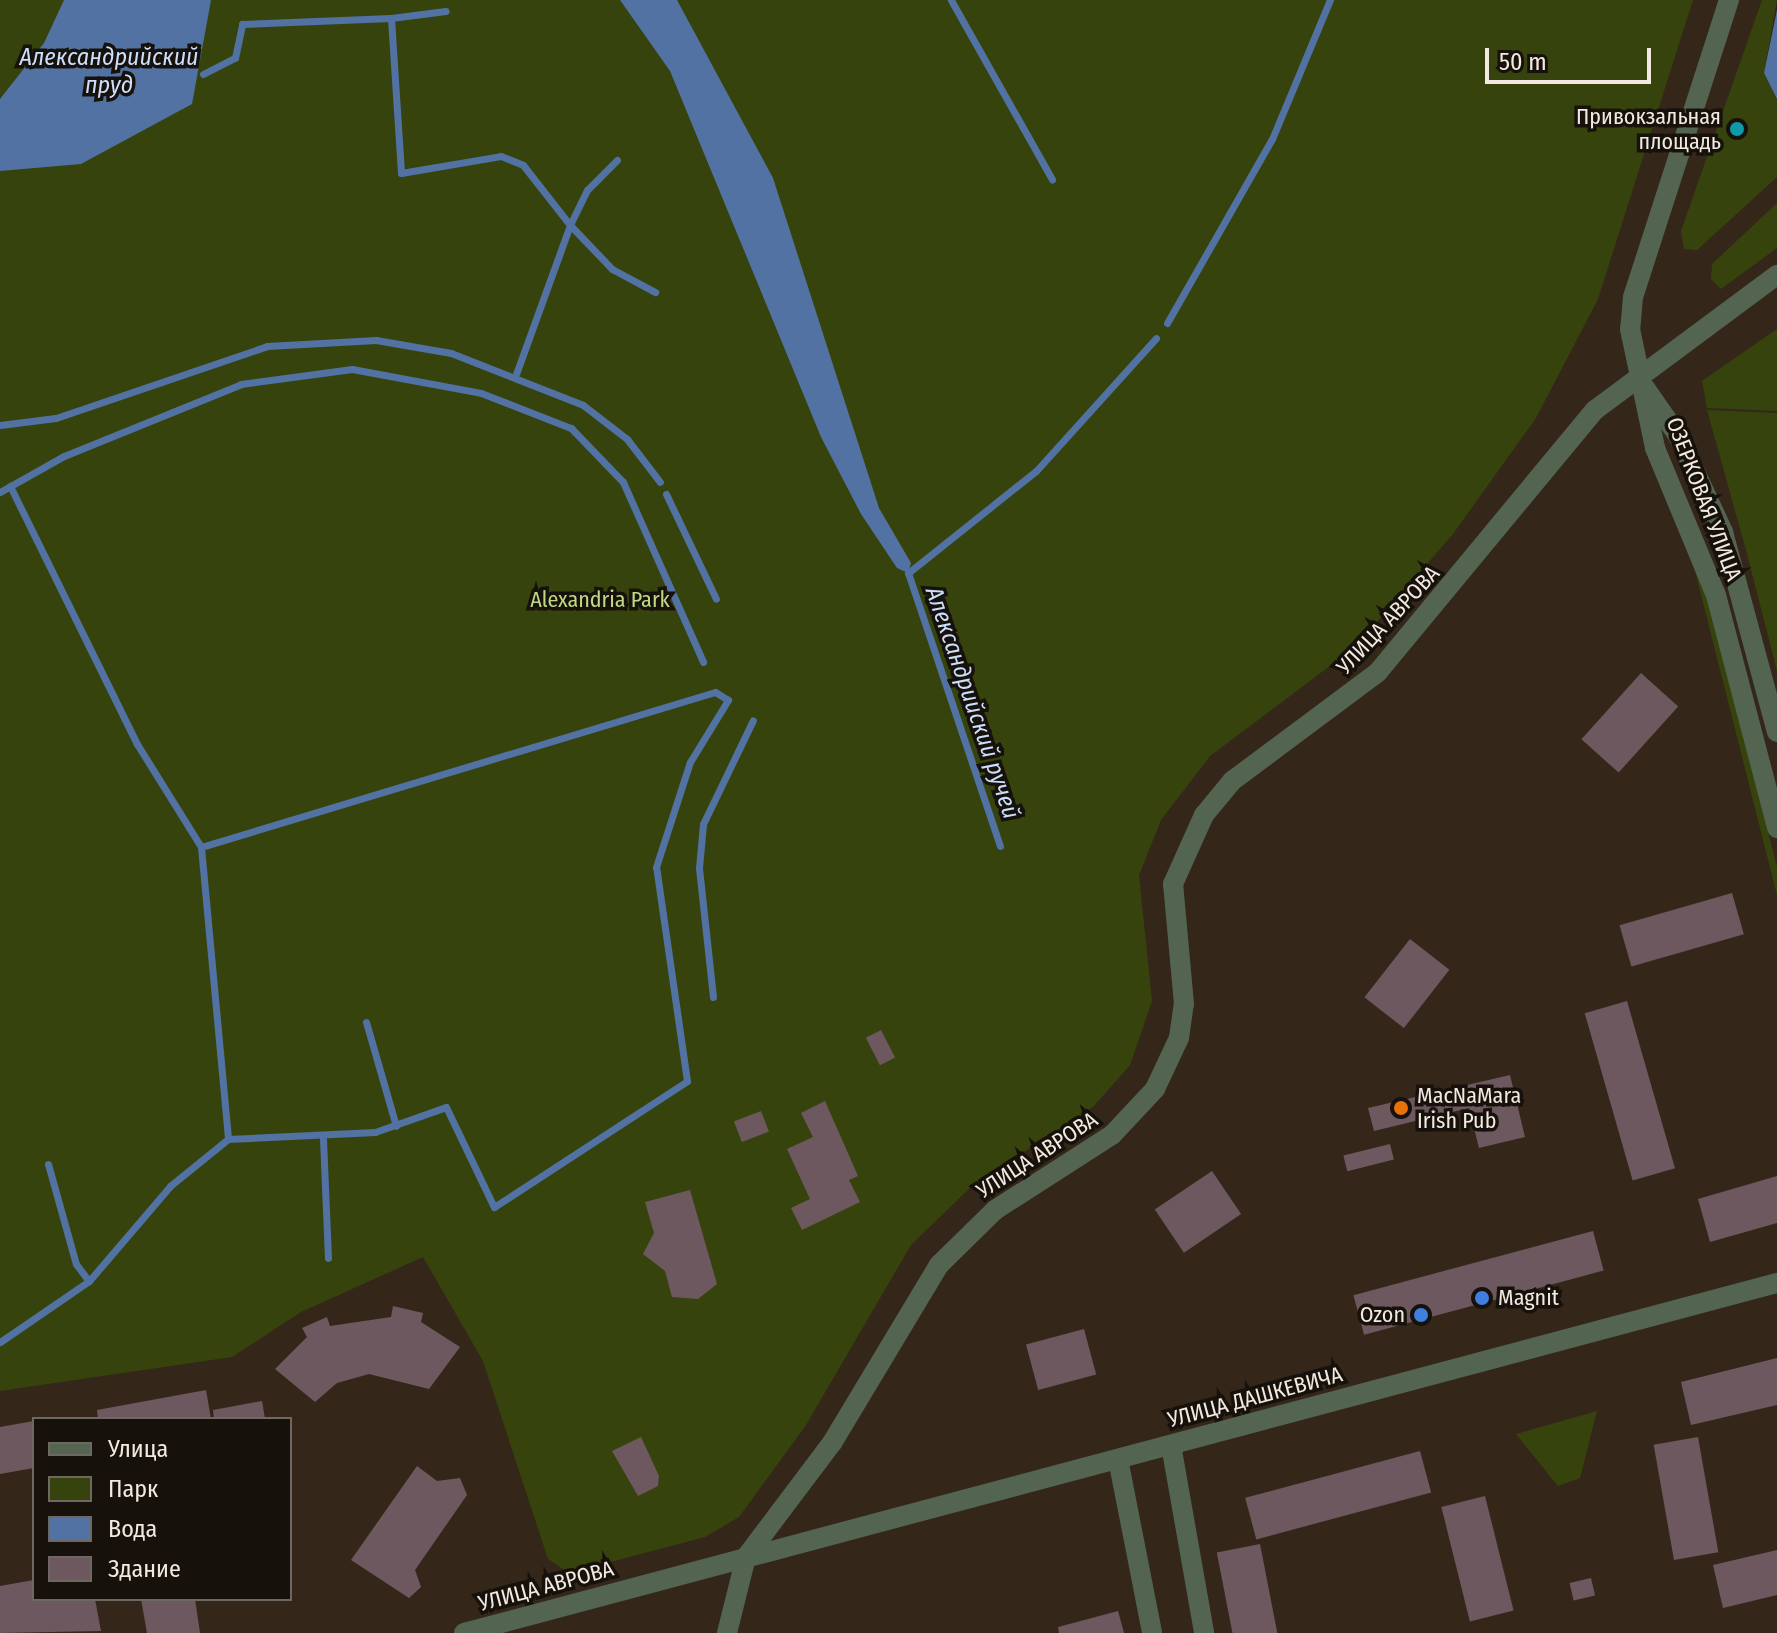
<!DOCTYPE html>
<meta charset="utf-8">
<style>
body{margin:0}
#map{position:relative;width:1777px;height:1633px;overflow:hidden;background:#34271a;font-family:"Fira Sans Condensed",sans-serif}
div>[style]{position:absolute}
.green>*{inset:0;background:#37430d}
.water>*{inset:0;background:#5272a3}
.stream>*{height:7px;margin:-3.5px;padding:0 3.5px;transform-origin:3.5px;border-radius:3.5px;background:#5272a3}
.building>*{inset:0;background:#6d5860;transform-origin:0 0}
.minor>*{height:20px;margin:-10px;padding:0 10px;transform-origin:10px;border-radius:10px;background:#536551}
.dots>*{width:22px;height:22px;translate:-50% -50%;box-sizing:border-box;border:4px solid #17110c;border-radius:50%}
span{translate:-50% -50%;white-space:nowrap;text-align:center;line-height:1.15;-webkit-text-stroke:7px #17110c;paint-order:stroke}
.poi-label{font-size:22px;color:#f2e9e1}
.right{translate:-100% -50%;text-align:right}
.left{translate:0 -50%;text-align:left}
.street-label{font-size:22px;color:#f2e9e1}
.park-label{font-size:22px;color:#c1d982}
.water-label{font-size:24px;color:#cbdffc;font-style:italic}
.legend{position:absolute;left:32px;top:1417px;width:260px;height:184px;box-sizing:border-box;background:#17110c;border:2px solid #6f6761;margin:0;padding:10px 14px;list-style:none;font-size:24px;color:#f2e9e1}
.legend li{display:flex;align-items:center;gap:16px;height:40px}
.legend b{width:40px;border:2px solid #6f6761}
.scale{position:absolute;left:1485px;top:48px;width:166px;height:36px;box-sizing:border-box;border:4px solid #f2e9e1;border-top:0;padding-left:10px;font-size:24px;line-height:28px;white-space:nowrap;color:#f2e9e1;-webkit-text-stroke:6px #17110c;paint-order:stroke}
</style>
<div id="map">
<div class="green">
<div style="clip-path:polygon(0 0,1693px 0,1598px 299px,1536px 418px,1453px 534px,1355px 647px,1210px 756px,1161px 820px,1139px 875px,1152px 1001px,1130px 1065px,1093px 1107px,973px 1185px,911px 1245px,806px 1425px,739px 1517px,705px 1537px,569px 1573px,548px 1559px,483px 1361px,423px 1257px,301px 1312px,232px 1357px,0 1391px)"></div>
<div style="clip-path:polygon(1762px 0,1777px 0,1764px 73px,1777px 99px,1777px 177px,1697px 250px,1684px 249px,1681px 231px)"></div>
<div style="clip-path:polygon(1777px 203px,1777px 248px,1721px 289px,1711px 279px,1712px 264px)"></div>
<div style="clip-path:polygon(1777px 329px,1777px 411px,1707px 408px,1702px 381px)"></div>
<div style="clip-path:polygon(1707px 410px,1777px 413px,1777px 671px,1746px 550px)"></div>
<div style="clip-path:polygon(1699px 562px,1777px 867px,1777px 895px,1693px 563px)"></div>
<div style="clip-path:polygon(1597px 1411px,1580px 1478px,1558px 1486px,1516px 1434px)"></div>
</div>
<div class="water">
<div style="clip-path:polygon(64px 0,211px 0,192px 104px,81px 164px,0 171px,0 99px,44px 43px)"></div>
<div style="clip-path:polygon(620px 0,677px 0,773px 178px,879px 508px,911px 563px,908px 573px,897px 568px,861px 514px,821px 437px,670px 71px)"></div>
<div style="clip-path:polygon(1777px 10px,1777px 99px,1764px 73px)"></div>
</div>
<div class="stream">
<div style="left:951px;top:0;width:206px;rotate:60.6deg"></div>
<div style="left:391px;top:18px;width:55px;rotate:-7.3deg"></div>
<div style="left:203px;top:74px;width:36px;rotate:-27deg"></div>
<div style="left:235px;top:58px;width:35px;rotate:-78deg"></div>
<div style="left:242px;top:24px;width:149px;rotate:-2.3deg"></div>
<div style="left:391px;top:18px;width:155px;rotate:86.3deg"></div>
<div style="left:401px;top:173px;width:101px;rotate:-9.6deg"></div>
<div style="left:501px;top:156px;width:24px;rotate:22deg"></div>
<div style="left:523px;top:165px;width:76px;rotate:51.9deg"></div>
<div style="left:570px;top:225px;width:158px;rotate:109.9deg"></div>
<div style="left:617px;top:160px;width:42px;rotate:135deg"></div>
<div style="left:587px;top:190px;width:39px;rotate:116deg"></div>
<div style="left:570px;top:225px;width:61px;rotate:46.3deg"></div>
<div style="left:612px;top:269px;width:49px;rotate:28.1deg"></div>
<div style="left:1167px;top:323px;width:212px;rotate:-60.3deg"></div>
<div style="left:1272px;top:139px;width:151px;rotate:-67.4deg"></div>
<div style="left:0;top:425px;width:56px;rotate:-7.1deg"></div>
<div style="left:56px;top:418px;width:223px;rotate:-18.8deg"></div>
<div style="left:267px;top:346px;width:109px;rotate:-3.2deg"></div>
<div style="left:376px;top:340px;width:76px;rotate:9.8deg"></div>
<div style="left:451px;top:353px;width:142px;rotate:21.5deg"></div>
<div style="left:583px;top:405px;width:56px;rotate:37.7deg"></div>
<div style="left:627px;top:439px;width:54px;rotate:52.5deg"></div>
<div style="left:10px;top:486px;width:288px;rotate:63.8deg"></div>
<div style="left:137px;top:744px;width:121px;rotate:58.1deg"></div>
<div style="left:201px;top:847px;width:293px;rotate:84.7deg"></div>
<div style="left:0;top:492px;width:73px;rotate:-29.4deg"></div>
<div style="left:64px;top:456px;width:191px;rotate:-22.1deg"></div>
<div style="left:241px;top:384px;width:112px;rotate:-7.7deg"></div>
<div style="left:352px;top:369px;width:131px;rotate:10.5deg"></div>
<div style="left:481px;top:393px;width:97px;rotate:21.3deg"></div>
<div style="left:571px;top:428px;width:75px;rotate:46.1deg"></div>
<div style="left:623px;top:482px;width:197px;rotate:66deg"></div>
<div style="left:666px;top:494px;width:116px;rotate:64.5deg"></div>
<div style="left:1000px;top:846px;width:288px;rotate:-108.6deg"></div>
<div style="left:908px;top:573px;width:164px;rotate:-38.6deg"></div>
<div style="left:1036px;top:471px;width:179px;rotate:-47.9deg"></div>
<div style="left:713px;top:997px;width:130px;rotate:-96.2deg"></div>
<div style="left:699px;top:868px;width:44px;rotate:-84.8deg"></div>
<div style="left:703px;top:824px;width:115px;rotate:-64.3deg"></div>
<div style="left:366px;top:1022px;width:108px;rotate:73.9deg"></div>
<div style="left:323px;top:1139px;width:119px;rotate:87.6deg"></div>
<div style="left:48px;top:1164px;width:104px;rotate:74.4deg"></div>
<div style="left:76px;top:1264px;width:21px;rotate:53deg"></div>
<div style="left:89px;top:1281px;width:125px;rotate:-49.5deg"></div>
<div style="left:170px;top:1186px;width:75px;rotate:-39deg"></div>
<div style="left:228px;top:1139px;width:147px;rotate:-2.7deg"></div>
<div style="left:375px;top:1132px;width:75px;rotate:-19.4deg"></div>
<div style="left:446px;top:1107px;width:111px;rotate:64.4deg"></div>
<div style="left:494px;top:1207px;width:230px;rotate:-33.1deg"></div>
<div style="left:687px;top:1081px;width:216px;rotate:-98.2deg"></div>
<div style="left:656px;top:867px;width:110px;rotate:-72.1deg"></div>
<div style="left:690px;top:762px;width:73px;rotate:-58.5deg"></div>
<div style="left:728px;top:700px;width:15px;rotate:-148deg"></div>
<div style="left:715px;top:692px;width:537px;rotate:163.22deg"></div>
<div style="left:0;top:1342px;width:108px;rotate:-34.4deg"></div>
</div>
<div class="building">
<div style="left:1641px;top:673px;width:50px;height:89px;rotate:42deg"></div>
<div style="left:1732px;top:893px;width:43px;height:117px;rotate:74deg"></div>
<div style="left:1410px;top:939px;width:50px;height:74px;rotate:38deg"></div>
<div style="left:1627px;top:1001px;width:174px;height:44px;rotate:74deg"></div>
<div style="left:881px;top:1030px;width:31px;height:17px;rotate:63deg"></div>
<div style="clip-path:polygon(1510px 1075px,1525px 1137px,1479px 1148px,1469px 1108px,1374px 1131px,1368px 1108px)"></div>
<div style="clip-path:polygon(825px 1101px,858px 1176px,849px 1180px,860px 1202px,802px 1230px,791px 1208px,810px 1199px,787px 1149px,813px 1137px,801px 1113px)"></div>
<div style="left:761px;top:1111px;width:22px;height:29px;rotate:69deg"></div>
<div style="left:1390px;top:1144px;width:16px;height:48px;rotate:76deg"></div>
<div style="left:1212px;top:1171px;width:52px;height:69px;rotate:56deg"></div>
<div style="clip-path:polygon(1777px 1176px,1777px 1223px,1710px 1242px,1698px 1199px)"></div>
<div style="clip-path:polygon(690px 1190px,717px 1284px,698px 1299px,672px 1297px,665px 1271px,643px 1254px,654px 1233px,645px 1202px)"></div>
<div style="left:1593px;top:1231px;width:41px;height:248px;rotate:75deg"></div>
<div style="clip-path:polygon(393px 1306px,423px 1313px,421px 1322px,460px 1347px,429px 1389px,369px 1374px,337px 1383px,315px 1402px,275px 1369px,307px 1337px,302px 1328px,327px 1317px,330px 1326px,391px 1317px)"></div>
<div style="left:1084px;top:1329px;width:47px;height:60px;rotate:75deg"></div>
<div style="clip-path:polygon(1777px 1358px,1777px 1405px,1691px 1425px,1681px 1382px)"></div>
<div style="clip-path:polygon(206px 1390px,211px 1419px,98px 1419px,97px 1410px)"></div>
<div style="clip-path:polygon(262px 1401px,265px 1419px,214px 1419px,213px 1410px)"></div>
<div style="clip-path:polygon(34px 1421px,34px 1468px,0 1474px,0 1427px)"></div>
<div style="clip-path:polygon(641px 1437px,659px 1476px,658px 1486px,638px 1496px,612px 1451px)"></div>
<div style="left:1698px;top:1437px;width:117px;height:45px;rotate:80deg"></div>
<div style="left:1420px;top:1451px;width:43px;height:181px;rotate:75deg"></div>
<div style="clip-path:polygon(417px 1466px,437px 1481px,460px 1478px,467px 1495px,415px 1570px,421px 1587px,409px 1598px,351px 1560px)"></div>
<div style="left:1485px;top:1496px;width:118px;height:45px;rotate:76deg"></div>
<div style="left:1260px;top:1544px;width:91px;height:44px;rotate:79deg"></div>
<div style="clip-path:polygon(1777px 1550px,1777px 1595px,1723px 1608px,1713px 1565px)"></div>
<div style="left:1591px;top:1578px;width:18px;height:22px;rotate:77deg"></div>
<div style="clip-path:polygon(34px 1580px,34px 1599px,95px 1599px,101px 1631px,0 1633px,0 1586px)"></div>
<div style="clip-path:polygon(141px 1599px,195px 1599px,200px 1633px,147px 1633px)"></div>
<div style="clip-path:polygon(1118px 1611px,1124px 1633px,1059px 1633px,1058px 1627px)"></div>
</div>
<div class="minor">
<div style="left:1729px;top:0;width:312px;rotate:107.9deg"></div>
<div style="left:1633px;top:297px;width:32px;rotate:95deg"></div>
<div style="left:1630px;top:329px;width:122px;rotate:78.1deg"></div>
<div style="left:1655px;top:448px;width:159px;rotate:67.5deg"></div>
<div style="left:1716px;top:595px;width:241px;rotate:75.3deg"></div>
<div style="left:1645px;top:388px;width:60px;rotate:55.2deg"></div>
<div style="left:1679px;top:437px;width:105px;rotate:65.1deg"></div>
<div style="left:1723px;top:532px;width:207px;rotate:74.9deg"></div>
<div style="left:1171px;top:1445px;width:191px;rotate:80deg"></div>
<div style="left:1118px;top:1459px;width:177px;rotate:78.9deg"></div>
<div style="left:464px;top:1633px;width:1359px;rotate:-14.93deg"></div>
<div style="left:727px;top:1633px;width:78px;rotate:-76deg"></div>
<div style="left:746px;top:1557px;width:143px;rotate:-53deg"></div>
<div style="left:832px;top:1443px;width:208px;rotate:-59deg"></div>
<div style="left:939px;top:1265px;width:78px;rotate:-44.5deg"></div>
<div style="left:995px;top:1210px;width:139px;rotate:-32.7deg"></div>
<div style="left:1112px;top:1135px;width:63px;rotate:-46.9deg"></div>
<div style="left:1155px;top:1089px;width:56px;rotate:-64.8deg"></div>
<div style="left:1179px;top:1038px;width:34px;rotate:-82deg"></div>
<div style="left:1184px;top:1004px;width:121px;rotate:-95.2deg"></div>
<div style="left:1173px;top:884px;width:76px;rotate:-65.8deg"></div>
<div style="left:1204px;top:815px;width:44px;rotate:-50.5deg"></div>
<div style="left:1232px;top:781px;width:182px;rotate:-36.7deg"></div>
<div style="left:1378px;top:672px;width:340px;rotate:-50.4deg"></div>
<div style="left:1595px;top:410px;width:227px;rotate:-36.6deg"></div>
</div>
<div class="dots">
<div style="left:1737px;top:129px;background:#0f9aa8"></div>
<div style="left:1401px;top:1108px;background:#e8710a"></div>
<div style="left:1482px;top:1298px;background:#3f7fe0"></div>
<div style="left:1421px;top:1315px;background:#3f7fe0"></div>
</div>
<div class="poi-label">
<span class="right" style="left:1721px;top:129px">Привокзальная<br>площадь</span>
<span class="left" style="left:1417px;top:1108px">MacNaMara<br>Irish Pub</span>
<span class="left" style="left:1498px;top:1298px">Magnit</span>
<span class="right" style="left:1405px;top:1315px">Ozon</span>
</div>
<div class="street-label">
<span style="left:1704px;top:499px;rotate:69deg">ОЗЕРКОВАЯ УЛИЦА</span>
<span style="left:1388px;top:620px;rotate:-47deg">УЛИЦА АВРОВА</span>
<span style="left:1037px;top:1155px;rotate:-33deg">УЛИЦА АВРОВА</span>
<span style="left:1255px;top:1397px;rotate:-15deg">УЛИЦА ДАШКЕВИЧА</span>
<span style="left:546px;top:1586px;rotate:-15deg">УЛИЦА АВРОВА</span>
</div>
<div class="park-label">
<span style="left:600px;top:600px">Alexandria Park</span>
</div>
<div class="water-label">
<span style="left:109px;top:72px">Александрийский<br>пруд</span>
<span style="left:972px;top:703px;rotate:71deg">Александрийский ручей</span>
</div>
<ul class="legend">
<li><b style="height:10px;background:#536551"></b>Улица</li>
<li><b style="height:22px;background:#37430d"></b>Парк</li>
<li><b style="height:22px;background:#5272a3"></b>Вода</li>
<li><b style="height:22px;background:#6d5860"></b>Здание</li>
</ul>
<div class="scale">50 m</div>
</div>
